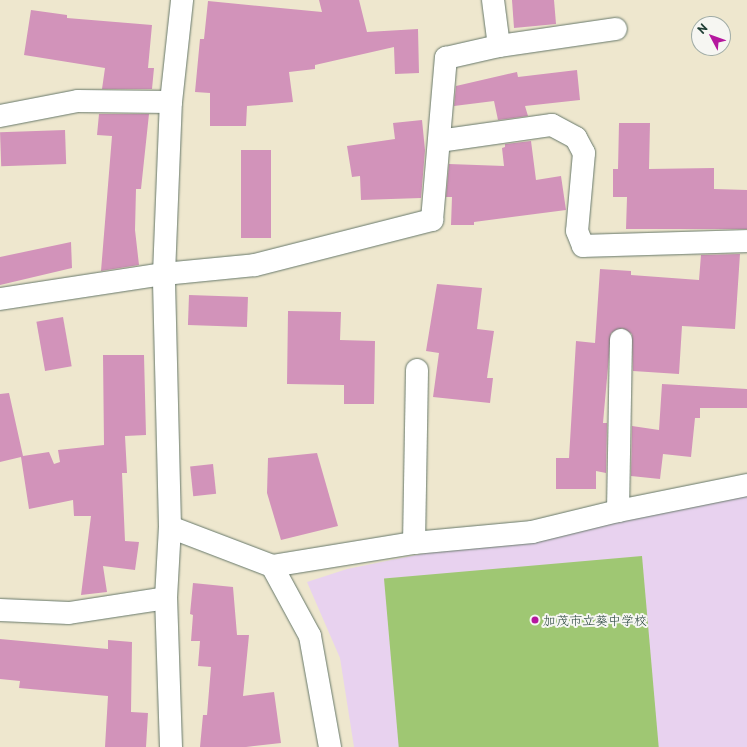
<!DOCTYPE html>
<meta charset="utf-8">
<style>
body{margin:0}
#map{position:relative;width:747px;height:747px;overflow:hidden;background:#eee7ce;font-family:"Playpen Sans","Klee One",sans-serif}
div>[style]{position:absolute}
.built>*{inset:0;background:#e8d2ef}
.green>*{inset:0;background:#9fc773;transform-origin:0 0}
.building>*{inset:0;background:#d293ba;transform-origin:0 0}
.roads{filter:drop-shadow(0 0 1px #67786a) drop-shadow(0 0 1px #67786a)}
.minor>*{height:22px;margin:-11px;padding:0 11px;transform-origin:11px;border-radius:11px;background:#fff}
.dots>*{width:11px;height:11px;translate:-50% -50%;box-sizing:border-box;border:2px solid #f6f6f2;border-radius:50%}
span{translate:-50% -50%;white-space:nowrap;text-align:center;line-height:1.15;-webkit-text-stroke:4px #f6f6f2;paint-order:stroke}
.poi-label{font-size:13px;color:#1f3d34}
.left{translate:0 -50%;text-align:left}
.north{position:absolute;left:691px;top:16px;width:40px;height:40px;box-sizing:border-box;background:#f6f6f2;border:1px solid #a0aca6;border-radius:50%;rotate:311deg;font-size:11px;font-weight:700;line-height:16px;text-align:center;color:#1f3d34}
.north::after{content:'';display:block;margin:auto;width:14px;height:18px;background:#b5179e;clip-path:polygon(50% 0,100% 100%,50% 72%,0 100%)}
</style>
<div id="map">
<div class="built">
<div style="clip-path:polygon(747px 496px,747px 747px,354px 747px,340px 658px,307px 582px,347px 569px,451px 548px)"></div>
</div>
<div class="green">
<div style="left:642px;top:556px;width:192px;height:259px;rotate:85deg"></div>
</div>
<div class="building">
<div style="clip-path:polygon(319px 0,359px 0,367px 32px,418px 29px,419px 73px,395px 74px,394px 47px,315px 65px,315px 69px,289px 72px,293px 102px,247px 106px,246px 126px,210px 126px,210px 93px,195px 92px,200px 39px,204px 39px,208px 1px,322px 12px)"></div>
<div style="clip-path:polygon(512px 0,554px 0,556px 24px,514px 28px)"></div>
<div style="clip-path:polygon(31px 10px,67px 15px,67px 18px,152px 25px,148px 68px,154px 68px,152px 89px,102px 89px,105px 68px,24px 55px)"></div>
<div style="clip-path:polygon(577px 70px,580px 100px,525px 106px,528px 116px,498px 120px,494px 101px,454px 106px,456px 86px,517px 72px,518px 77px)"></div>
<div style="clip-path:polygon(99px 114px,149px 114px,141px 189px,136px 189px,135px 230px,139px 265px,101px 271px,112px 136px,97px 135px)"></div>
<div style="clip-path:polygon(422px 120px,425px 150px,421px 198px,361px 200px,360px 176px,352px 177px,347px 146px,395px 139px,393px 123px)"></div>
<div style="clip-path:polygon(619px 123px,650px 123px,649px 169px,714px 168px,714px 189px,747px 190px,747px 229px,626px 229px,627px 197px,613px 197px,613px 169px,618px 169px)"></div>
<div style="left:65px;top:130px;width:34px;height:65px;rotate:88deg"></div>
<div style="clip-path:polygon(531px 141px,536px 180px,561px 176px,566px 210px,474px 222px,474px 225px,451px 225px,452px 197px,446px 197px,449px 164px,504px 166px,502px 148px,505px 147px,505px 144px)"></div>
<div style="left:241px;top:150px;width:30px;height:88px"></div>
<div style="clip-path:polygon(71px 242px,72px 268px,0 285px,0 257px)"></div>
<div style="clip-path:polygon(740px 254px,735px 329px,682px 326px,679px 374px,633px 371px,632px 334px,622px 328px,611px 333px,603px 423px,607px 423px,606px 473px,596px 471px,596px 489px,556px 489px,556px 458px,569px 458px,576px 341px,595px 343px,600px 269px,631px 271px,631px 275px,699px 280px,701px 255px)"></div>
<div style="clip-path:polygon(437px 284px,482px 288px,477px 329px,494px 331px,487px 378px,493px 378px,490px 403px,433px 397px,439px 353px,426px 351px)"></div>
<div style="left:189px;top:295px;width:59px;height:30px;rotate:2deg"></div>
<div style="clip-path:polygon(288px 311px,341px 312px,340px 340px,375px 341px,374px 404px,344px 404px,344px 385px,287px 384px)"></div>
<div style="left:63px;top:317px;width:50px;height:27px;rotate:80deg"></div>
<div style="clip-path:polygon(103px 355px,144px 355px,146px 435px,125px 436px,127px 473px,122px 473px,125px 541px,139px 542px,135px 570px,103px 566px,107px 592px,81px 595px,91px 516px,74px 516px,73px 500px,29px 509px,21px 457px,0 462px,0 394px,9px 393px,23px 456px,49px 452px,54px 464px,60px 462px,58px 450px,104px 445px)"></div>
<div style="clip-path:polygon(662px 384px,747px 389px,747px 408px,700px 408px,700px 418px,695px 418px,691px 457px,663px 454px,660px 479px,631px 476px,632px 426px,659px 430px)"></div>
<div style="clip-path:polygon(317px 453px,338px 526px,281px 540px,267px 493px,268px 458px)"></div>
<div style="left:213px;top:464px;width:30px;height:23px;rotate:84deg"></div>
<div style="clip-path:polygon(193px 583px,233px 587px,237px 635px,249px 635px,243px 696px,274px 692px,281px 743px,246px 747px,200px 747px,203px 715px,207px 715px,211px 667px,198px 666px,200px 641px,191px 641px,193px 615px,190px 614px)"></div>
<div style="clip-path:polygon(0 639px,108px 649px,108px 640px,132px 642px,131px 712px,148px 713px,146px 747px,105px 747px,108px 696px,19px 688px,20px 681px,0 679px)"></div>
</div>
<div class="roads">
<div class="minor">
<div style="left:493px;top:0;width:46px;rotate:82.6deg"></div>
<div style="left:0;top:116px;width:79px;rotate:-10.9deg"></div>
<div style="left:78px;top:101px;width:93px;rotate:0.6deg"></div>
<div style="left:439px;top:141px;width:114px;rotate:-8.1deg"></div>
<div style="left:552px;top:125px;width:27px;rotate:28deg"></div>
<div style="left:576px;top:138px;width:17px;rotate:62deg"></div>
<div style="left:584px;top:153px;width:78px;rotate:95.1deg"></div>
<div style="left:577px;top:231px;width:16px;rotate:68deg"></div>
<div style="left:583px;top:246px;width:164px;rotate:-1.7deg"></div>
<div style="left:0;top:299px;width:166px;rotate:-8.7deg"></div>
<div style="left:164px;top:274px;width:91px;rotate:-5.6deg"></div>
<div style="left:255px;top:265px;width:183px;rotate:-14.3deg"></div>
<div style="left:432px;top:220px;width:163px;rotate:-85.1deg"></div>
<div style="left:446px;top:58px;width:54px;rotate:-12.8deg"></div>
<div style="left:499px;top:46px;width:118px;rotate:-8.3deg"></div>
<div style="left:618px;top:511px;width:171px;rotate:-89deg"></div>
<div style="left:170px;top:527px;width:109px;rotate:20.9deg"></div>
<div style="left:272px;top:566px;width:144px;rotate:-9.2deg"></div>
<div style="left:414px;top:543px;width:119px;rotate:-5.3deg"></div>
<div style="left:532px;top:532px;width:89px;rotate:-13.7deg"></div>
<div style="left:618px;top:511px;width:132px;rotate:-11.4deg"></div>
<div style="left:414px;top:543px;width:173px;rotate:-89deg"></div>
<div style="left:272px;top:566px;width:80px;rotate:61.5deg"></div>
<div style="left:310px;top:636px;width:113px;rotate:79.8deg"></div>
<div style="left:0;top:610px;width:69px;rotate:2.5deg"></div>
<div style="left:69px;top:613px;width:98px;rotate:-8.8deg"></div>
<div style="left:171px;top:747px;width:149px;rotate:-91.9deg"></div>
<div style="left:166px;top:598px;width:71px;rotate:-86.8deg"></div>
<div style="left:170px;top:527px;width:253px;rotate:-91.4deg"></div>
<div style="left:164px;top:274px;width:172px;rotate:-87.7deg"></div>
<div style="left:171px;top:102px;width:103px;rotate:-83.8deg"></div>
</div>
</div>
<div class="dots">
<div style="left:535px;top:620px;background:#b5179e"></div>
</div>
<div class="poi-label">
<span class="left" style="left:543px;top:620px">加茂市立葵中学校</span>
</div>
<div class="north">N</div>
</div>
